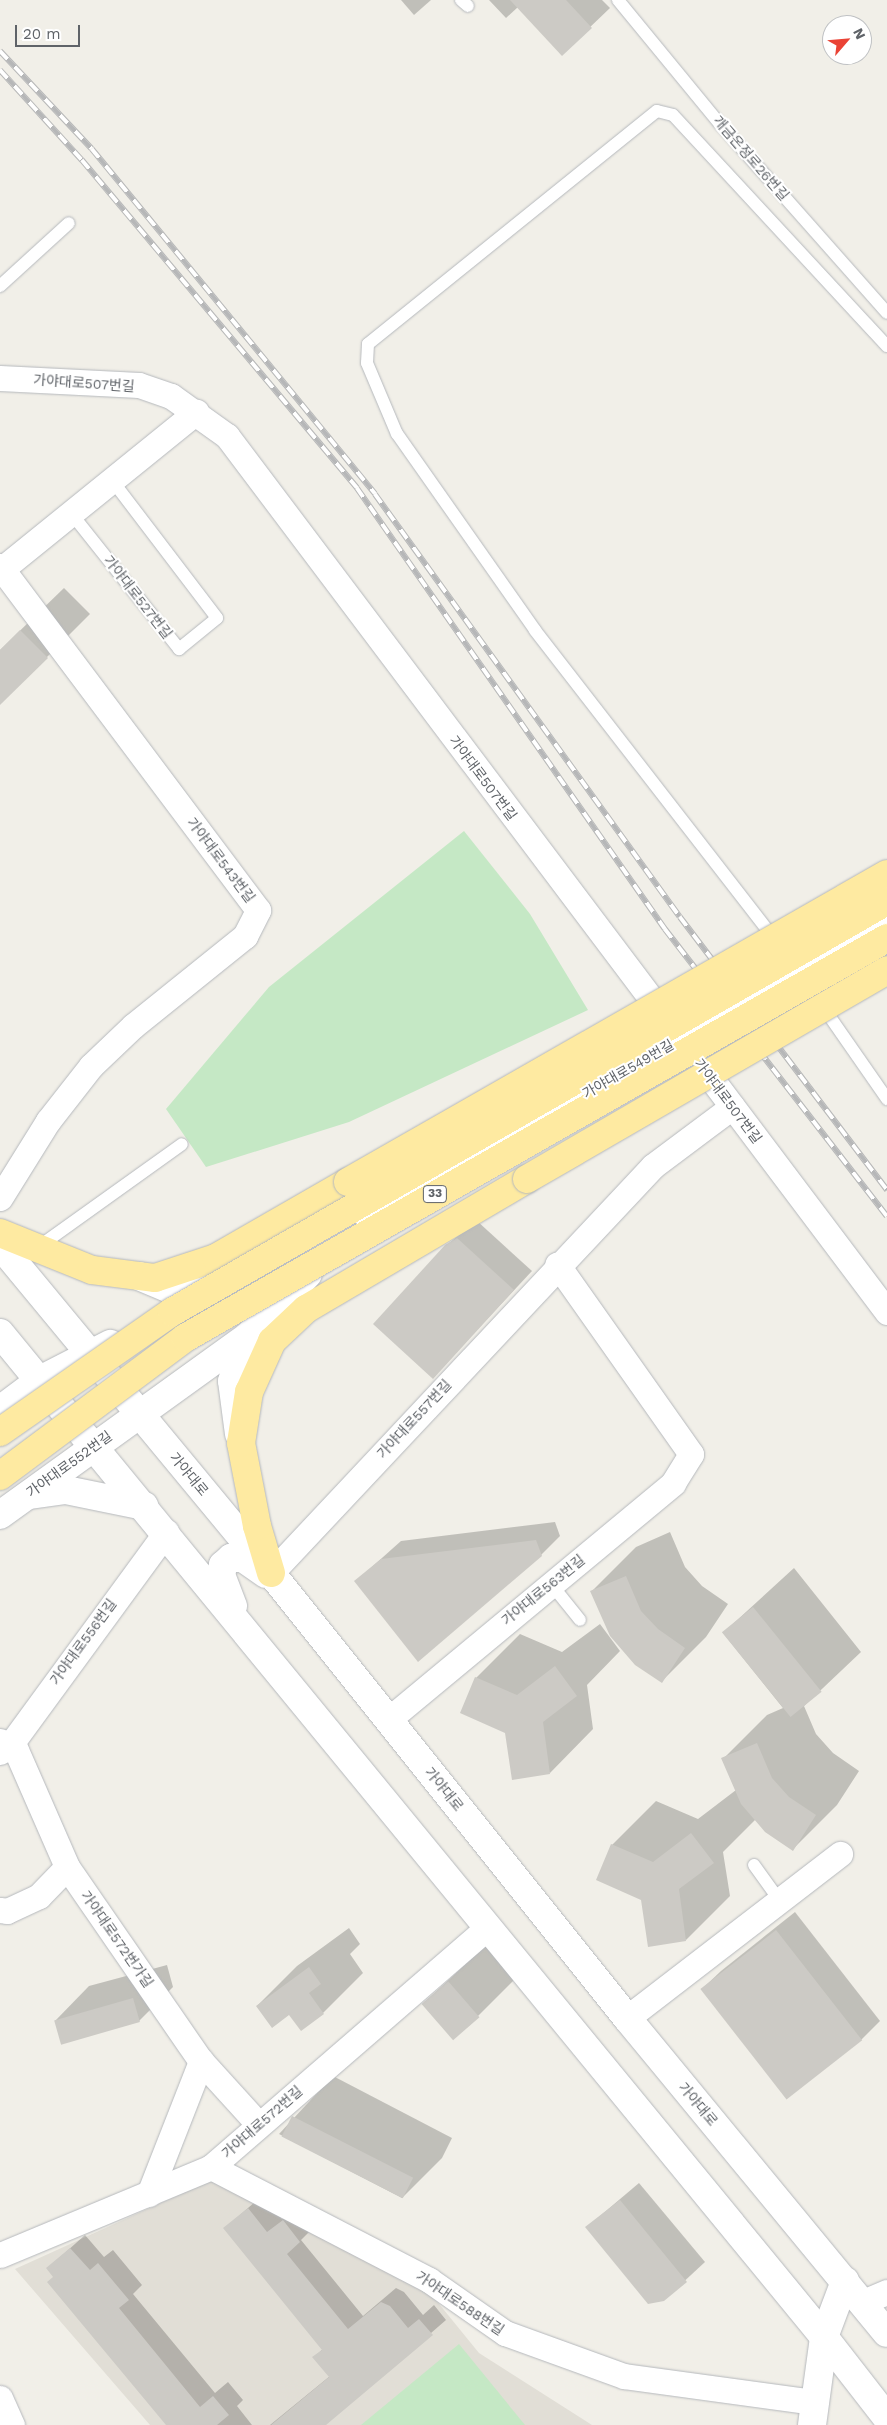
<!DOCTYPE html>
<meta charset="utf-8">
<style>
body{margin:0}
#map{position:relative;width:887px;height:2425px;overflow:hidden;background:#f1efe8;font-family:"Work Sans","Noto Sans KR",sans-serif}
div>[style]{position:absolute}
.education>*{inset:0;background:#e1ded6}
.green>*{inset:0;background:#c5e8c5}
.shadow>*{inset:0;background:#0003}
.building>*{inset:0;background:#cccac5;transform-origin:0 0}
.roads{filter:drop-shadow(0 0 1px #b5b8bc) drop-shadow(0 0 1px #b5b8bc)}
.service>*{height:12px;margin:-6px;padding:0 6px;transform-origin:6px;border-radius:6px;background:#fff}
.minor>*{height:25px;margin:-12.5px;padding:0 12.5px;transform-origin:12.5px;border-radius:12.5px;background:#fff}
.tertiary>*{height:28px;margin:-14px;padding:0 14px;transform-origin:14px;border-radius:14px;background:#fff}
.secondary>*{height:28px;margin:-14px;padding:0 14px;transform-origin:14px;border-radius:14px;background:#fff}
.trunk>*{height:28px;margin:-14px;padding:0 14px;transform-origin:14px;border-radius:14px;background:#feeaa1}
.rail>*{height:5.5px;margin-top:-2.75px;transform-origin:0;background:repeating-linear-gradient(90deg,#fff 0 11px,#b6b7b8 0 22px);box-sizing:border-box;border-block:1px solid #b6b7b8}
.bridges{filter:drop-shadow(0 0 1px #b5b8bc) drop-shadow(0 0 1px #b5b8bc)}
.tertiary-bridge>*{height:28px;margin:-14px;padding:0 14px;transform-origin:14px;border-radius:14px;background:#fff}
.trunk-bridge>*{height:28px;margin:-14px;padding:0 14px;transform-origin:14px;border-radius:14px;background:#feeaa1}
span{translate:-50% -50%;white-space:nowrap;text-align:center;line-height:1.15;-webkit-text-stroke:4px #fff;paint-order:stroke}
.shield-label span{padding:1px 4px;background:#fff;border:1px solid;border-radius:4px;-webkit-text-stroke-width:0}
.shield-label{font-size:12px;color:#5f6368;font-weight:700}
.street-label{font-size:14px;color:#5f6368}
.north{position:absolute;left:822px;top:15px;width:50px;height:50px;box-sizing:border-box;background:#fff;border:1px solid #bfc1c3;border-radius:50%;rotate:63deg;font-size:14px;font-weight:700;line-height:20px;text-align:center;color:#5f6368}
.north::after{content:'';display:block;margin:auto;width:18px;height:22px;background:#ea4335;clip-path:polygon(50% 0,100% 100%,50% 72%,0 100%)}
.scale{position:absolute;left:15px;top:25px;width:65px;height:22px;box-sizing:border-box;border:2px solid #5f6368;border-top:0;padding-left:6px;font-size:15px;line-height:18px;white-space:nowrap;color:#5f6368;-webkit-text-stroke:4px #fff;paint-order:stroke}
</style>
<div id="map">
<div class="education">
<div style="clip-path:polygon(220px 2176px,422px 2283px,479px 2353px,592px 2425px,150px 2425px,15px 2269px)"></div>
</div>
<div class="green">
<div style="clip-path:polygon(464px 831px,530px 914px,588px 1010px,349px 1122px,206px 1167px,166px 1109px,269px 987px)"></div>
<div style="clip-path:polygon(459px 2344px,525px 2425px,361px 2425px)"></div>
</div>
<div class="shadow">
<div style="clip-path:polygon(401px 0,431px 0,414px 15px)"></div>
<div style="clip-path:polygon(489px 0,602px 0,610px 8px,562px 54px,518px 7px,506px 18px)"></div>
<div style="clip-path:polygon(64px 588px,90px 614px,0 704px,0 650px)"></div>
<div style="clip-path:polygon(476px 1220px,532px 1271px,433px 1377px,446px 1246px)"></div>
<div style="clip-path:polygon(555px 1522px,560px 1536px,541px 1555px,355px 1582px,401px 1541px)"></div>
<div style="clip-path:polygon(670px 1532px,685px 1567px,702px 1586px,728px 1604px,706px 1637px,662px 1681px,592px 1591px,636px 1547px)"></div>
<div style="clip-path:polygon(794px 1568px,861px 1652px,804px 1706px,816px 1734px,833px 1753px,859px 1771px,837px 1805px,793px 1849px,756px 1819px,723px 1852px,730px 1896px,686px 1940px,642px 1899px,612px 1845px,656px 1801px,698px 1819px,736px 1790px,723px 1759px,767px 1715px,783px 1708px,723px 1633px)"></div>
<div style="clip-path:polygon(600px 1624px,620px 1651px,587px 1685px,593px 1729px,550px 1773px,506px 1732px,476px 1678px,520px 1634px,562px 1652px)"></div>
<div style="clip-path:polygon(795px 1912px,880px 2021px,861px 2040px,702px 1989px,721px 1971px)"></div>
<div style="clip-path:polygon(349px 1928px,360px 1944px,350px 1954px,363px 1973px,323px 2013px,290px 2013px,257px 2006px,297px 1966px)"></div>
<div style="clip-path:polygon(489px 1942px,518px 1976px,478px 2016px,423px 2004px)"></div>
<div style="clip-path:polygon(167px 1965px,173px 1987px,139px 2021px,55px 2021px,89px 1986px)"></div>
<div style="clip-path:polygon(333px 2076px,452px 2138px,442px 2158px,402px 2198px,279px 2134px)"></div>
<div style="clip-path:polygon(639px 2183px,705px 2262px,664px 2300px,587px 2227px)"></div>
<div style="clip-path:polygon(263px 2195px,282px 2219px,297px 2207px,314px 2227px,301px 2240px,363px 2316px,396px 2288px,404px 2292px,423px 2315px,434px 2305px,446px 2320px,325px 2425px,270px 2425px,330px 2376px,314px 2357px,323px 2349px,225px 2228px)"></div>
<div style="clip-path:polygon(85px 2235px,104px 2257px,113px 2250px,142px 2285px,133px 2294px,215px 2393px,228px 2382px,243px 2400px,237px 2406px,252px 2425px,168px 2425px,48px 2268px)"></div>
</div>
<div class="building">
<div style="clip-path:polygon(510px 0,566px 0,592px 28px,562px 56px)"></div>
<div style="clip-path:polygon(20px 630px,48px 658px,0 705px,0 650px)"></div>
<div style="clip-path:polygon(457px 1238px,514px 1290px,433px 1379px,373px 1324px,445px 1245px)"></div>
<div style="clip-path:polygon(536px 1540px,542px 1556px,418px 1662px,354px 1581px,381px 1559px)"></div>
<div style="clip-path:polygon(626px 1576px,641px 1611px,658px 1629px,685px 1648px,662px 1683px,635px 1665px,610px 1636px,590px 1591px)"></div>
<div style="left:753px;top:1607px;width:109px;height:40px;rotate:51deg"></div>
<div style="clip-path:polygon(555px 1666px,577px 1696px,543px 1722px,550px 1774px,512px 1780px,505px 1733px,460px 1713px,475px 1677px,517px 1695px)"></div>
<div style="clip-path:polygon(757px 1743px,772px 1778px,789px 1797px,816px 1815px,793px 1851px,765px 1832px,741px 1804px,721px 1758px)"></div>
<div style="clip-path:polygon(691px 1833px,714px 1863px,679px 1889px,686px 1941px,648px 1947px,641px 1900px,596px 1880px,611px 1844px,653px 1862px)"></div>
<div style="left:776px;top:1930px;width:140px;height:96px;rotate:52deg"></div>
<div style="clip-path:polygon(309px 1967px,321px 1984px,309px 1993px,324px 2014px,301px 2031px,289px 2015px,272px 2028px,256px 2006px)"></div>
<div style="left:448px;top:1981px;width:48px;height:35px;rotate:49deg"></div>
<div style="left:133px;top:1998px;width:25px;height:82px;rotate:74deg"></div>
<div style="left:292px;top:2116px;width:136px;height:23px;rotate:27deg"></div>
<div style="clip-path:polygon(620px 2200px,687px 2282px,664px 2301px,648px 2304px,585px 2227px)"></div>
<div style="clip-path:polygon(248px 2208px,267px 2232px,283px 2220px,300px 2242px,287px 2254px,348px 2329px,381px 2302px,390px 2306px,408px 2328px,419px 2319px,433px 2335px,326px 2425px,271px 2425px,329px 2377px,312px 2357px,322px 2350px,223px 2228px)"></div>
<div style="clip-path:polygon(70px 2248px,90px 2270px,98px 2263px,129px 2300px,119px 2308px,200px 2407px,213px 2396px,229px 2415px,217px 2425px,166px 2425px,47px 2282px,53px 2277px,46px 2268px)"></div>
</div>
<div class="roads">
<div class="service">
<div style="left:461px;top:0;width:9px;rotate:41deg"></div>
<div style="left:618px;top:0;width:161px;rotate:50.6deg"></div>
<div style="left:720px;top:124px;width:252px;rotate:48.5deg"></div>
<div style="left:0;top:286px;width:93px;rotate:-42.4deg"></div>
<div style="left:71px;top:513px;width:174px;rotate:51.5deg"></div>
<div style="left:179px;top:649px;width:49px;rotate:-39.2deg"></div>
<div style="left:217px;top:618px;width:173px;rotate:-127.3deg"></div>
<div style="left:776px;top:941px;width:393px;rotate:-127.8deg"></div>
<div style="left:535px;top:630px;width:240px;rotate:-125.1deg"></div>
<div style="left:397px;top:434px;width:77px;rotate:-112.9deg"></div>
<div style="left:367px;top:363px;width:19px;rotate:-87deg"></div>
<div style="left:368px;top:344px;width:371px;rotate:-38.9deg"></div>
<div style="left:657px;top:111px;width:16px;rotate:14deg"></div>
<div style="left:673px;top:115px;width:315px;rotate:47.2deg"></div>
<div style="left:821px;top:1004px;width:116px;rotate:55.2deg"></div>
<div style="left:37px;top:1248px;width:178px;rotate:-35.6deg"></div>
<div style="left:551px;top:1584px;width:46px;rotate:51.1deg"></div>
<div style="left:754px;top:1865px;width:44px;rotate:54.2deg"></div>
</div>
<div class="minor">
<div style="left:0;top:378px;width:139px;rotate:2.9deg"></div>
<div style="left:139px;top:385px;width:34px;rotate:19deg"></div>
<div style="left:171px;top:396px;width:69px;rotate:35.5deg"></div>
<div style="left:227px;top:436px;width:1097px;rotate:53deg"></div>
<div style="left:0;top:566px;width:4px;rotate:56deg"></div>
<div style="left:2px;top:569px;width:250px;rotate:-39deg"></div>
<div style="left:0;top:1198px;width:91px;rotate:-58.1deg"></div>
<div style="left:48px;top:1121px;width:70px;rotate:-52deg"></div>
<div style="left:91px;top:1066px;width:58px;rotate:-43.6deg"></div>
<div style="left:133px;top:1026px;width:144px;rotate:-38.8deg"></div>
<div style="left:245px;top:936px;width:29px;rotate:-63deg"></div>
<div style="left:258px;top:910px;width:426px;rotate:-126.9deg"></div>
<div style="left:271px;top:1573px;width:558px;rotate:-46.81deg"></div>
<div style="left:653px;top:1166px;width:99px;rotate:-36.8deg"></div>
<div style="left:388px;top:1720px;width:371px;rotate:-39.7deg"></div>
<div style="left:673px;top:1483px;width:34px;rotate:-58deg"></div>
<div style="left:691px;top:1454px;width:232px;rotate:-125.2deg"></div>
<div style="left:0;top:1741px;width:18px;rotate:29deg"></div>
<div style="left:16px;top:1750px;width:128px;rotate:66.4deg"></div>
<div style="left:67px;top:1867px;width:236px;rotate:55.4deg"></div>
<div style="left:201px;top:2061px;width:86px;rotate:47.8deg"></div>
<div style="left:0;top:1752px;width:14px;rotate:-36deg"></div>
<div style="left:11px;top:1744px;width:263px;rotate:-53.8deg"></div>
<div style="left:0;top:1910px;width:7px;rotate:8deg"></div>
<div style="left:7px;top:1911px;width:35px;rotate:-25deg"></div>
<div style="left:39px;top:1896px;width:40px;rotate:-46deg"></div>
<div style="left:627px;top:2018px;width:269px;rotate:-37.6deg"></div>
<div style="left:211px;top:2167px;width:246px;rotate:27.4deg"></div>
<div style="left:429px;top:2280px;width:93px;rotate:34.9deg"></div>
<div style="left:505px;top:2333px;width:127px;rotate:19.9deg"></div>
<div style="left:624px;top:2376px;width:193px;rotate:7.8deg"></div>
<div style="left:149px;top:2194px;width:143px;rotate:-68.6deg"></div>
<div style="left:0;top:2255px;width:229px;rotate:-22.6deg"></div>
<div style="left:211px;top:2167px;width:365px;rotate:-40.9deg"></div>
<div style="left:863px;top:2302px;width:26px;rotate:-23deg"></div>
<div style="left:0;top:2398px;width:30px;rotate:66deg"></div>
</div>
<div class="tertiary">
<div style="left:305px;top:1248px;width:71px;rotate:-25.8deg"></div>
<div style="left:139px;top:1276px;width:33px;rotate:23deg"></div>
<div style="left:169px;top:1289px;width:67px;rotate:-15.5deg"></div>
<div style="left:0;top:1410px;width:50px;rotate:-36.9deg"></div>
<div style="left:40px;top:1380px;width:79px;rotate:-27.2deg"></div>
<div style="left:239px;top:1434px;width:53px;rotate:-97.5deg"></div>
<div style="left:232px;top:1381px;width:48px;rotate:-70.4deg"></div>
<div style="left:248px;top:1336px;width:86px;rotate:-45.9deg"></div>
<div style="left:30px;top:1495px;width:36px;rotate:-8deg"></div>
<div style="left:66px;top:1490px;width:80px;rotate:11.6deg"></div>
<div style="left:0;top:1515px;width:306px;rotate:-35.8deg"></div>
<div style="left:812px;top:2425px;width:89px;rotate:-82.2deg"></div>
<div style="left:824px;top:2337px;width:60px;rotate:-69.4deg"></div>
</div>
<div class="secondary">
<div style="left:0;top:1245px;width:425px;rotate:50.4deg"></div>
<div style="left:271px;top:1573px;width:570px;rotate:51.34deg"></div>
<div style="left:627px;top:2018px;width:408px;rotate:50.5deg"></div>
<div style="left:0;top:1333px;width:1299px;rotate:50.62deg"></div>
<div style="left:824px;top:2337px;width:103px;rotate:52.1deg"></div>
<div style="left:233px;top:1606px;width:33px;rotate:-111deg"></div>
<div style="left:221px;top:1575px;width:10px;rotate:-79deg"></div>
<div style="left:223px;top:1565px;width:11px;rotate:-41deg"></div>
<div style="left:231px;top:1558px;width:12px"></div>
<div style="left:243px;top:1558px;width:28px;rotate:35deg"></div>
</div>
<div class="trunk">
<div style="left:0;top:1233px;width:99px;rotate:21.9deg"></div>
<div style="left:92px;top:1270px;width:64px;rotate:7.2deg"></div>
<div style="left:155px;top:1278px;width:64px;rotate:-18.2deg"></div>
<div style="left:216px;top:1258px;width:152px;rotate:-29.9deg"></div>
<div style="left:271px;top:1573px;width:49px;rotate:-106.6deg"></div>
<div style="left:257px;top:1526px;width:85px;rotate:-100.9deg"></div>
<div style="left:241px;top:1443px;width:52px;rotate:-81.1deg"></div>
<div style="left:249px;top:1392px;width:56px;rotate:-65.7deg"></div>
<div style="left:272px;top:1341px;width:47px;rotate:-43.3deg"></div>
<div style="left:306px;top:1309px;width:256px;rotate:-30.5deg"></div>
</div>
</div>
<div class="rail">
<div style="left:0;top:51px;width:134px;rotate:46.8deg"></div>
<div style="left:92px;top:149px;width:446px;rotate:50.6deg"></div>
<div style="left:375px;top:494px;width:521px;rotate:54.21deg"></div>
<div style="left:680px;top:917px;width:343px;rotate:52.8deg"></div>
<div style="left:0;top:70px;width:122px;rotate:47.7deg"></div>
<div style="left:82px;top:160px;width:428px;rotate:50deg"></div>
<div style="left:357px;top:488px;width:538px;rotate:55.07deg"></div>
<div style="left:665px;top:929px;width:363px;rotate:52.3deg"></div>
</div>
<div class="bridges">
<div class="tertiary-bridge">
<div style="left:369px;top:1217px;width:597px;rotate:-29.74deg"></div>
</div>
<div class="trunk-bridge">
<div style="left:527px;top:1179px;width:416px;rotate:-30.1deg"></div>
<div style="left:348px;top:1182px;width:621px;rotate:-29.74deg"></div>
<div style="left:0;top:1432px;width:210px;rotate:-34.9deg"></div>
<div style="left:172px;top:1312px;width:825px;rotate:-29.89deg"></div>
<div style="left:0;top:1476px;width:231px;rotate:-36.7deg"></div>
<div style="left:185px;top:1338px;width:808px;rotate:-29.67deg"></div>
</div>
</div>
<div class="shield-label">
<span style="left:435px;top:1194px">33</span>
</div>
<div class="street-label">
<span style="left:751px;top:158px;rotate:49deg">개금온정로26번길</span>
<span style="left:84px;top:383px;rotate:4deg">가야대로507번길</span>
<span style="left:138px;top:597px;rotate:52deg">가야대로527번길</span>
<span style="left:483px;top:778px;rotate:53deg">가야대로507번길</span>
<span style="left:221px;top:860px;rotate:53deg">가야대로543번길</span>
<span style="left:628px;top:1069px;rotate:-30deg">가야대로549번길</span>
<span style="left:728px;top:1101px;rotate:53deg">가야대로507번길</span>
<span style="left:414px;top:1419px;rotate:-47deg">가야대로557번길</span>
<span style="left:69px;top:1464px;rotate:-36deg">가야대로552번길</span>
<span style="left:189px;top:1474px;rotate:50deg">가야대로</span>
<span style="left:543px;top:1590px;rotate:-39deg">가야대로563번길</span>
<span style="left:83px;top:1642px;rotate:-54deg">가야대로556번길</span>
<span style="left:444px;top:1789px;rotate:51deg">가야대로</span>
<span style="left:117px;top:1939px;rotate:55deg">가야대로572번가길</span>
<span style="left:698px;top:2104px;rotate:50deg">가야대로</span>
<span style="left:262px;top:2122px;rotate:-41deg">가야대로572번길</span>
<span style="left:460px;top:2303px;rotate:34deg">가야대로588번길</span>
</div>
<div class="north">N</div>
<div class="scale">20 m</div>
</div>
